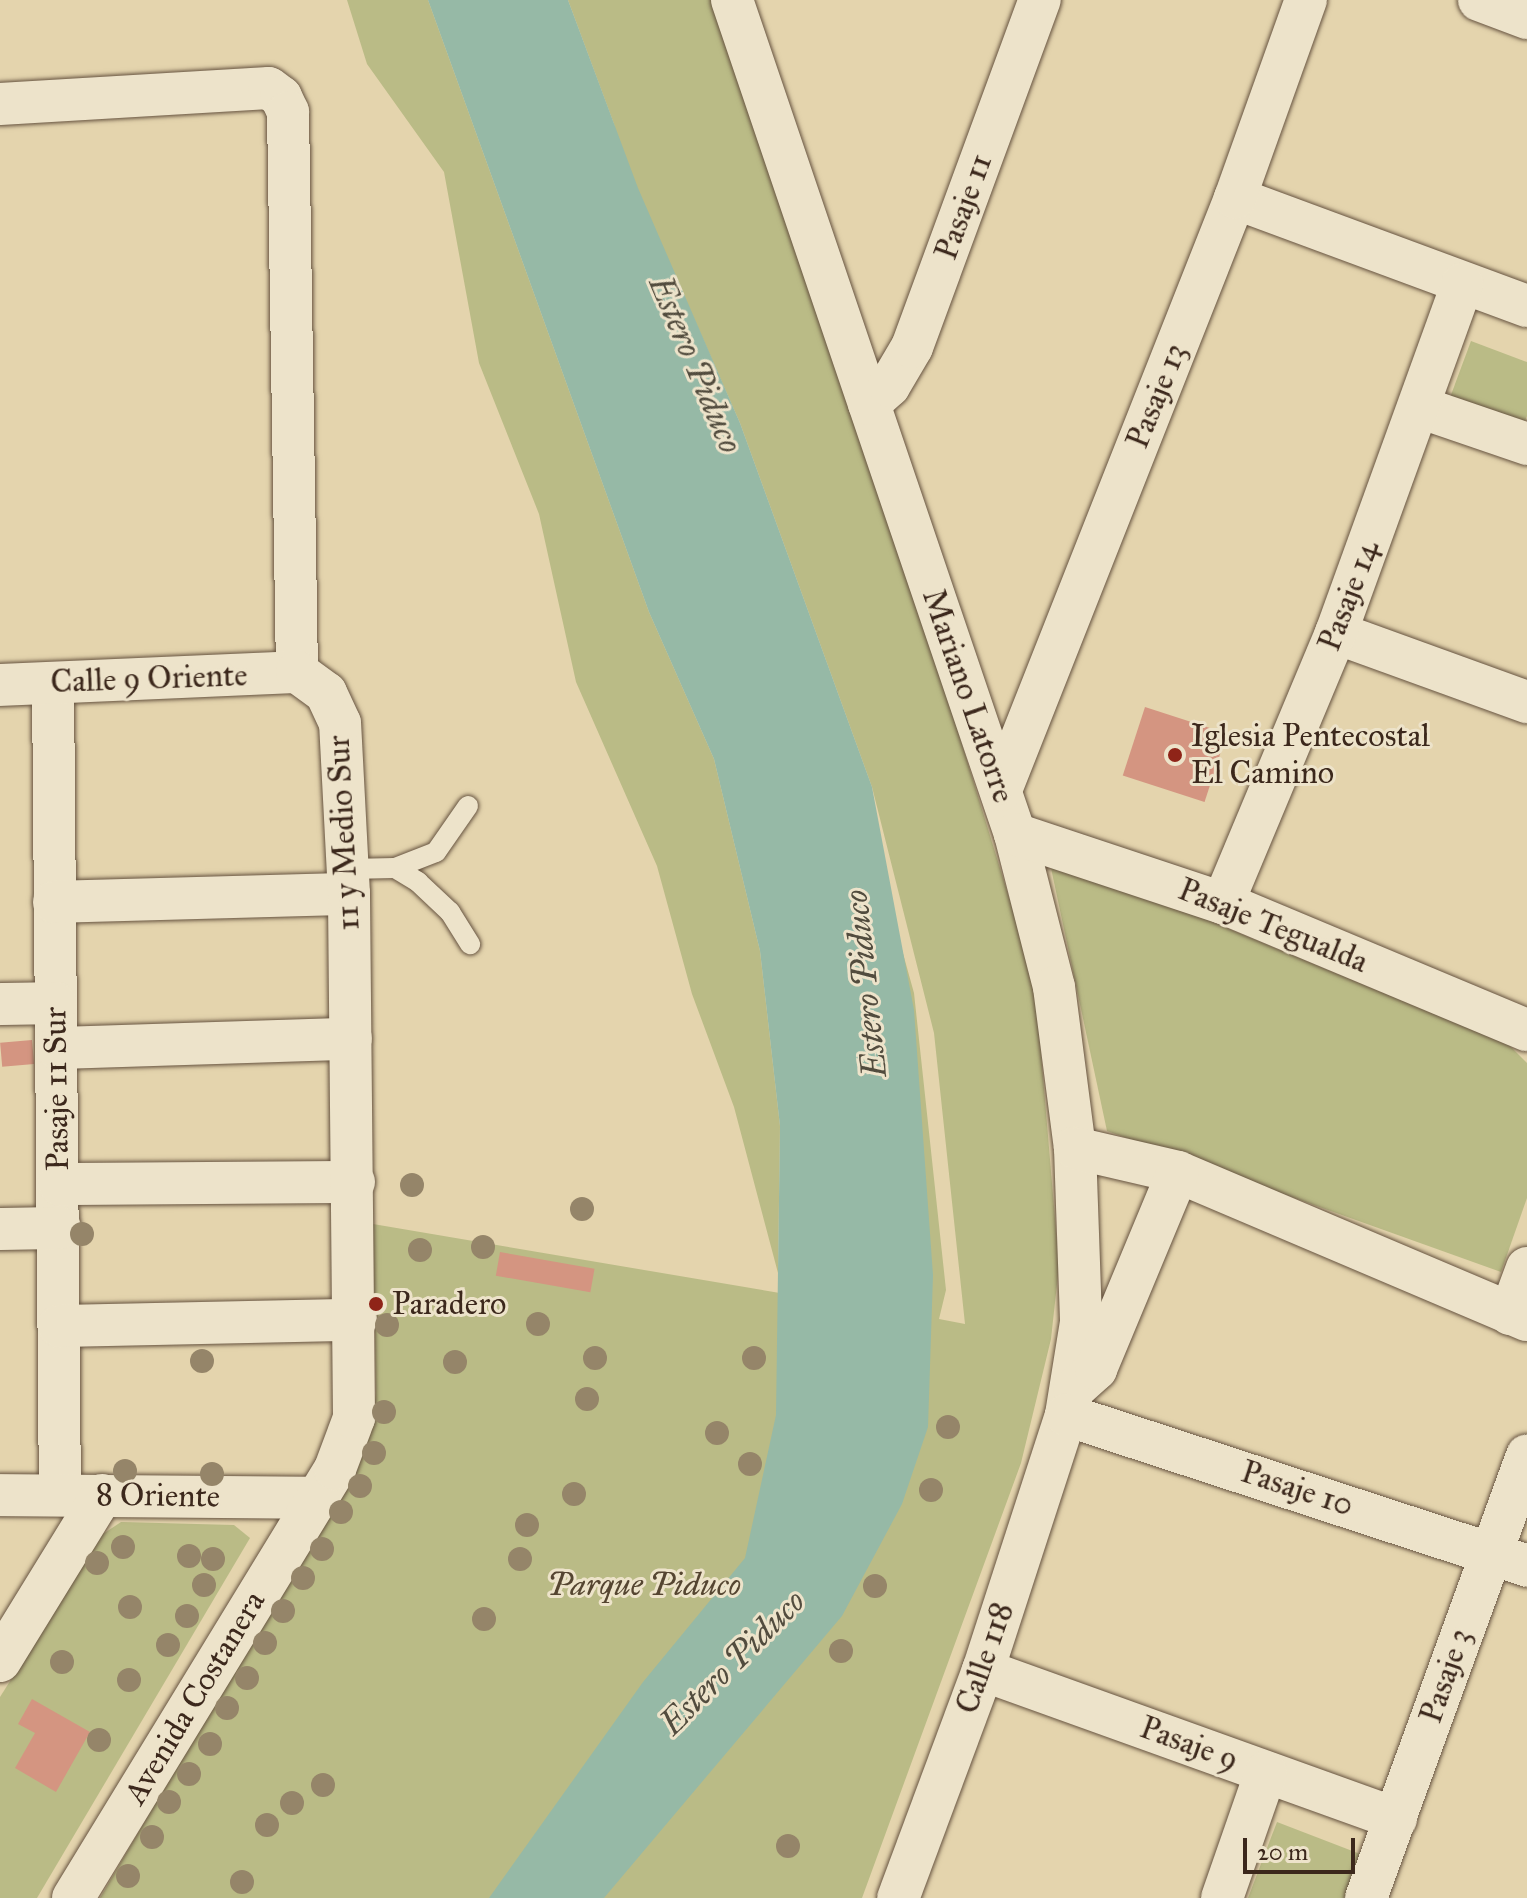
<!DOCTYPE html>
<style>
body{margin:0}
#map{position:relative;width:1527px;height:1898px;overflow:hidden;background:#e4d4ad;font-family:"IM FELL Great Primer",serif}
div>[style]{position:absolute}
.green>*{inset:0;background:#babb86}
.water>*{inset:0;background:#96b9a6}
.building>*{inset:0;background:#d49581;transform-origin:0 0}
.roads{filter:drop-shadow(0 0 2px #665340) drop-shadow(0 0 2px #665340)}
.service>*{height:20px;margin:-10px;padding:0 10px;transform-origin:10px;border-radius:10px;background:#ede3ca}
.minor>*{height:42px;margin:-21px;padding:0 21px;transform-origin:21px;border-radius:21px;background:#ede3ca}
.trees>*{width:24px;height:24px;margin:-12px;border-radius:50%;background:#958569}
.dots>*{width:22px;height:22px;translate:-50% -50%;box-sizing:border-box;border:4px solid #ede3ca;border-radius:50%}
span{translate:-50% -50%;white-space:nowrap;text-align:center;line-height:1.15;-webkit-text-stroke:6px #ede3ca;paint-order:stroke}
.street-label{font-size:32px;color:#3c281c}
.poi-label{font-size:32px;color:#3c281c}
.left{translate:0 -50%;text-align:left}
.park-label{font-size:32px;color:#554531;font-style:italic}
.water-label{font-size:34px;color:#524c3e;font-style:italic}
.scale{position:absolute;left:1243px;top:1838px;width:112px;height:36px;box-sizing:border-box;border:4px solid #3c281c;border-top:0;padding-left:10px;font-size:24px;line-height:28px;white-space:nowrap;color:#3c281c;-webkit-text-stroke:6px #ede3ca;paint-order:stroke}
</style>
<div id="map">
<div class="green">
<div style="clip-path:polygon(347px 0,428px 0,649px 612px,714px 759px,760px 951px,780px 1126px,778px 1273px,734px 1107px,692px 994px,657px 866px,576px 682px,539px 514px,479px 363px,444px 172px,367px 64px)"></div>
<div style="clip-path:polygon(evenodd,568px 0,714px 0,957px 728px,1035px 982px,1059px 1266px,1051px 1339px,1021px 1463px,862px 1898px,100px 1898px,370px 1436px,376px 1394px,373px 1224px,827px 1301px,614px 124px,568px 0,681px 289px,740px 423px,872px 787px,934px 1033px,965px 1324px,939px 1319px,946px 1290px,914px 993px,840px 727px,681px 289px)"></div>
<div style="clip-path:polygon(1471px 341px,1527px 362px,1527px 416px,1518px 439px,1445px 411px)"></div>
<div style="clip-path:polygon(1048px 854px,1509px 1045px,1527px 1063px,1527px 1198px,1501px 1272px,1107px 1131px)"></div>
<div style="clip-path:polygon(121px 1522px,234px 1525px,250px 1538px,37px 1898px,0 1898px,0 1697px,103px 1534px)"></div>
<div style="clip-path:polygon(1277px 1822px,1368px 1857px,1352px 1898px,1248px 1898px)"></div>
</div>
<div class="water">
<div style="clip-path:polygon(428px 0,568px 0,638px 188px,740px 423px,872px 787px,914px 1010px,933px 1275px,928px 1427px,902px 1504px,842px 1616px,604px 1898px,489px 1898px,643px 1682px,745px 1558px,776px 1415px,780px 1126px,760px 951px,714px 759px,649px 612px)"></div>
</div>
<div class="building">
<div style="left:1145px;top:707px;width:86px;height:72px;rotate:18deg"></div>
<div style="left:32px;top:1040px;width:24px;height:32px;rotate:85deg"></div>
<div style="left:500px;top:1252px;width:96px;height:24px;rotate:10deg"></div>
<div style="clip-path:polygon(32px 1699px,90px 1732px,56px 1792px,15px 1768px,35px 1733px,18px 1724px)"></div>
</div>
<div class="roads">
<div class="service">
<div style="left:395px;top:868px;width:44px;rotate:-21.3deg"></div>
<div style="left:436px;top:852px;width:56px;rotate:-55.2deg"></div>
<div style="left:348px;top:869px;width:47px;rotate:-1.2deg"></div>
<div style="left:395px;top:868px;width:27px;rotate:31deg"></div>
<div style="left:418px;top:882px;width:44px;rotate:43.2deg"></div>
<div style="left:450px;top:912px;width:38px;rotate:58deg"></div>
</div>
<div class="minor">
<div style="left:732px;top:0;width:881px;rotate:71.26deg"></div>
<div style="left:1015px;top:834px;width:158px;rotate:75.7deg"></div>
<div style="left:1054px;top:987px;width:162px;rotate:82.6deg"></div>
<div style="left:1075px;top:1148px;width:174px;rotate:88deg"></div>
<div style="left:1081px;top:1322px;width:94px;rotate:99.2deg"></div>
<div style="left:1066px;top:1415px;width:268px;rotate:108deg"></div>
<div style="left:983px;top:1670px;width:243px;rotate:110.4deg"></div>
<div style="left:1479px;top:0;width:51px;rotate:20.6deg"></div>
<div style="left:0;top:104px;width:269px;rotate:-3.4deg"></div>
<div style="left:269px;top:88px;width:15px;rotate:37deg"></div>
<div style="left:281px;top:97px;width:17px;rotate:65deg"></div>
<div style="left:288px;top:112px;width:560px;rotate:89.08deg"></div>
<div style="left:1235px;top:198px;width:311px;rotate:20.3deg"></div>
<div style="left:869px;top:404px;width:27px;rotate:-42deg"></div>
<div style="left:889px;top:386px;width:45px;rotate:-59.5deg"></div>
<div style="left:912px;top:347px;width:370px;rotate:-69.8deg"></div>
<div style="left:1419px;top:407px;width:114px;rotate:18.9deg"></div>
<div style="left:1336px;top:633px;width:203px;rotate:19.9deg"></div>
<div style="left:53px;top:683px;width:812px;rotate:89.51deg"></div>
<div style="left:0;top:685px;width:297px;rotate:-2.5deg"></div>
<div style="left:1001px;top:790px;width:637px;rotate:-68.43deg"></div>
<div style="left:1235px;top:198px;width:210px;rotate:-70.3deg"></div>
<div style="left:1015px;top:834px;width:219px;rotate:18.4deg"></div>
<div style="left:1223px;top:903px;width:329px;rotate:22.7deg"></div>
<div style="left:54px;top:902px;width:295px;rotate:-1.6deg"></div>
<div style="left:1223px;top:903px;width:293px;rotate:-67.3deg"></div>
<div style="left:1336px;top:633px;width:371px;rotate:-70.1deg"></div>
<div style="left:0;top:1004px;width:55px;rotate:-1deg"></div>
<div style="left:57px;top:1048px;width:294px;rotate:-1.8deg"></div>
<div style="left:1075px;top:1148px;width:106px;rotate:13.1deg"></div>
<div style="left:1178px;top:1172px;width:379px;rotate:23deg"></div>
<div style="left:59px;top:1184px;width:295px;rotate:-0.4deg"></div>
<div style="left:0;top:1229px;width:60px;rotate:-1deg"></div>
<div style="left:1510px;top:1314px;width:49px;rotate:-69.7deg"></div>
<div style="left:59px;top:1326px;width:297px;rotate:-1.2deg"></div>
<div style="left:1074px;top:1389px;width:30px;rotate:-42deg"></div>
<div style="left:1096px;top:1369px;width:213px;rotate:-67.4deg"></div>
<div style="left:1066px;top:1415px;width:485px;rotate:18.1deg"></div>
<div style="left:0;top:1495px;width:317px;rotate:0.5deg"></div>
<div style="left:0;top:1661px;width:195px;rotate:-58.4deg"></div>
<div style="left:983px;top:1670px;width:439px;rotate:19.8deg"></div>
<div style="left:73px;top:1898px;width:503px;rotate:-58.59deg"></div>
<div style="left:335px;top:1469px;width:54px;rotate:-69.6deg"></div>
<div style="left:354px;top:1418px;width:524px;rotate:-90.55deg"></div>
<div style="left:349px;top:894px;width:171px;rotate:-93deg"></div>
<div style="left:340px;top:723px;width:33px;rotate:-115deg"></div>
<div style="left:326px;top:693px;width:36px;rotate:-144deg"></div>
<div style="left:1222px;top:1898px;width:133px;rotate:-70.8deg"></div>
<div style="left:1366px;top:1898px;width:471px;rotate:-70deg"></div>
</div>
</div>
<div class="trees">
<div style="left:412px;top:1185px"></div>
<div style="left:582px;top:1209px"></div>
<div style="left:82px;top:1234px"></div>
<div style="left:483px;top:1247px"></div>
<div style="left:420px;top:1250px"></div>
<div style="left:538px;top:1324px"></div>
<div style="left:387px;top:1325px"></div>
<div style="left:595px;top:1358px"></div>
<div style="left:754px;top:1358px"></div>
<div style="left:202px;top:1361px"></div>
<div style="left:455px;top:1362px"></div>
<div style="left:587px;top:1399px"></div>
<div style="left:384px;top:1412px"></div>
<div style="left:948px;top:1427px"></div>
<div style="left:717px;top:1433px"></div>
<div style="left:374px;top:1453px"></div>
<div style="left:750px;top:1464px"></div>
<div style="left:125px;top:1471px"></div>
<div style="left:212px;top:1474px"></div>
<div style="left:360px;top:1486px"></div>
<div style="left:931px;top:1490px"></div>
<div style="left:574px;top:1494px"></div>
<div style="left:341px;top:1512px"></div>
<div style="left:527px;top:1525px"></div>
<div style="left:123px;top:1547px"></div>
<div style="left:322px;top:1549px"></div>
<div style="left:189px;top:1556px"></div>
<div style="left:213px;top:1559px"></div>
<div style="left:520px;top:1559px"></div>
<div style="left:97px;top:1563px"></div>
<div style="left:303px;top:1578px"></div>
<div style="left:204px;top:1585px"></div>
<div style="left:875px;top:1586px"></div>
<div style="left:130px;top:1607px"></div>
<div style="left:283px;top:1611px"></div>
<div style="left:187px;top:1616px"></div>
<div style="left:484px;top:1619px"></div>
<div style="left:265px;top:1643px"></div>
<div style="left:168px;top:1645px"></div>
<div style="left:841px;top:1651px"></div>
<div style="left:62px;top:1662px"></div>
<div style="left:247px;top:1678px"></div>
<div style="left:129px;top:1680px"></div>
<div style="left:227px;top:1708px"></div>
<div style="left:99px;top:1740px"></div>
<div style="left:210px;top:1744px"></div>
<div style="left:189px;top:1774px"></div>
<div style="left:323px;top:1785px"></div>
<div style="left:169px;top:1802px"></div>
<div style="left:292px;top:1803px"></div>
<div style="left:267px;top:1825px"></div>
<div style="left:152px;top:1837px"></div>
<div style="left:788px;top:1846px"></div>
<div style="left:128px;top:1876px"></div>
<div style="left:242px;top:1882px"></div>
</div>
<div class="dots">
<div style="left:1175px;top:755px;background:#8f2418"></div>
<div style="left:376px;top:1304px;background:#8f2418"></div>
</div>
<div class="street-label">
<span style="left:964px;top:207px;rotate:-70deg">Pasaje 11</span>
<span style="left:1157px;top:396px;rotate:-68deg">Pasaje 13</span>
<span style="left:1349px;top:596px;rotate:-69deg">Pasaje 14</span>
<span style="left:149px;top:679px;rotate:-2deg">Calle 9 Oriente</span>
<span style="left:968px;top:696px;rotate:71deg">Mariano Latorre</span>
<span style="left:344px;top:833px;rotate:-93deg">11 y Medio Sur</span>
<span style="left:1273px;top:926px;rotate:22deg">Pasaje Tegualda</span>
<span style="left:57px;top:1089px;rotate:-91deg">Pasaje 11 Sur</span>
<span style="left:1297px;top:1489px;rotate:18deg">Pasaje 10</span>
<span style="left:158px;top:1496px;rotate:1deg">8 Oriente</span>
<span style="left:985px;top:1658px;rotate:-71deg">Calle 118</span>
<span style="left:1446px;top:1676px;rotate:-71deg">Pasaje 3</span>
<span style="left:195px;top:1698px;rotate:-59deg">Avenida Costanera</span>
<span style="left:1189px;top:1744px;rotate:20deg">Pasaje 9</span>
</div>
<div class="poi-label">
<span class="left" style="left:1191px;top:755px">Iglesia Pentecostal<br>El Camino</span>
<span class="left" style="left:392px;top:1304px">Paradero</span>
</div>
<div class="park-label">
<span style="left:644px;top:1585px">Parque Piduco</span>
</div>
<div class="water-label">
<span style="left:696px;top:364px;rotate:67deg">Estero Piduco</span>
<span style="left:865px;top:984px;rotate:-96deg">Estero Piduco</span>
<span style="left:732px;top:1662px;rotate:-45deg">Estero Piduco</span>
</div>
<div class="scale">20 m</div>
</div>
